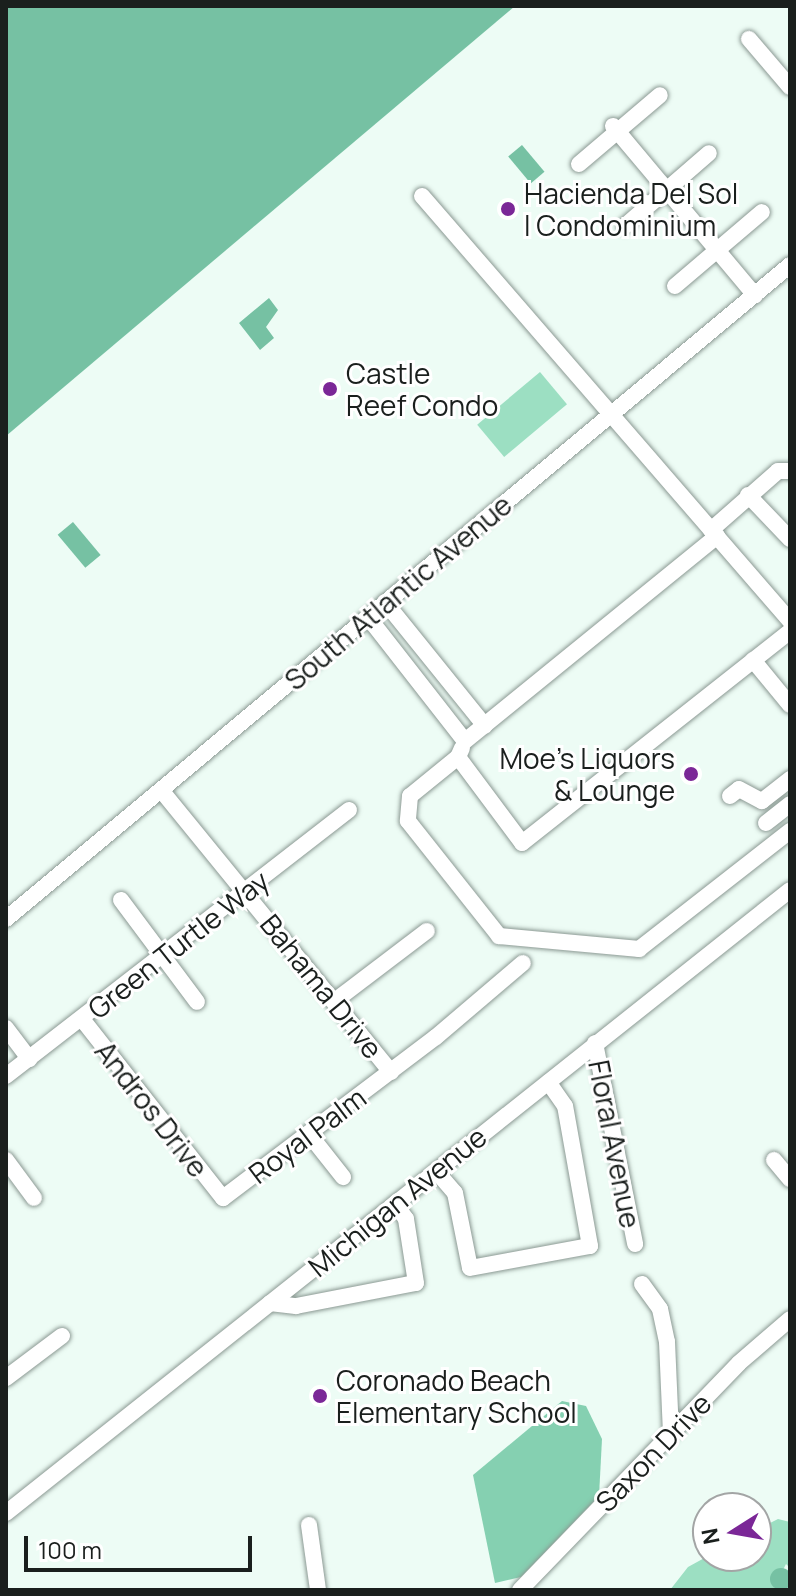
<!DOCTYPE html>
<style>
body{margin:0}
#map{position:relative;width:796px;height:1596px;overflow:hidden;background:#edfcf5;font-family:Manrope,sans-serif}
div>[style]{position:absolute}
.green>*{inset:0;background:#9cdfc2;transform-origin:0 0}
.forest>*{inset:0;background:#85d0b1}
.water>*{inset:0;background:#76c1a3;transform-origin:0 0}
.round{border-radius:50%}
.roads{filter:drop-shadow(0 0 2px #8b9993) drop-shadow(0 0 2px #8b9993)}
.minor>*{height:16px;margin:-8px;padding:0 8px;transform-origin:8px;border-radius:8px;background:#fff}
.dots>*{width:22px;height:22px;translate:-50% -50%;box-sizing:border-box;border:4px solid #fff;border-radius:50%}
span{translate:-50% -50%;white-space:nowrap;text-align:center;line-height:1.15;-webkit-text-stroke:6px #fff;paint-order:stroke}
.poi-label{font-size:28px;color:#1a1f1d}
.left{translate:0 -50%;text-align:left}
.right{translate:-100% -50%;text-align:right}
.street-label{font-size:28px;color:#1a1f1d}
.frame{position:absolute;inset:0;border:8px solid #1a1f1d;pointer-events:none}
.north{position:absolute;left:692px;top:1492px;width:80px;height:80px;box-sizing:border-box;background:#fff;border:2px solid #a3a5a5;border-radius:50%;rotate:259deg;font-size:22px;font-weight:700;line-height:32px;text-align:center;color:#1a1f1d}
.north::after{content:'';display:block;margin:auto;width:28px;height:36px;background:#7b2797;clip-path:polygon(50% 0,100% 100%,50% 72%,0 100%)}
.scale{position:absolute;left:24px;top:1536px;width:228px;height:36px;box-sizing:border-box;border:4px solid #1a1f1d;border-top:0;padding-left:10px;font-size:24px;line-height:28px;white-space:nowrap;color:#1a1f1d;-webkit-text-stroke:6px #fff;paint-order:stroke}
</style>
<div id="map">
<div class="green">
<div style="left:540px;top:372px;width:42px;height:82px;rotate:50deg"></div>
<div style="clip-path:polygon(778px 1519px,790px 1522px,790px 1568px,786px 1564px,773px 1590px,670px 1590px,688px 1567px,708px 1556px,756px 1556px,756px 1530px)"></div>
</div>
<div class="forest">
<div style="clip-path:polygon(562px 1401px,586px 1406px,602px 1439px,599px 1496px,521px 1577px,495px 1583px,473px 1475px)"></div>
</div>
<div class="water">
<div style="clip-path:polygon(6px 6px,515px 6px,6px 436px)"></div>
<div style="left:522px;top:145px;width:35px;height:18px;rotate:50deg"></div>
<div style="clip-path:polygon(269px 298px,278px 310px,266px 327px,274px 338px,260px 350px,239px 323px)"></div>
<div style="left:73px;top:522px;width:43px;height:20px;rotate:50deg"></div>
<div class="round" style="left:770px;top:1568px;width:22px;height:22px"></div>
</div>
<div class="roads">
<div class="minor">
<div style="left:749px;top:39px;width:63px;rotate:49.5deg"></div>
<div style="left:613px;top:126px;width:221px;rotate:50deg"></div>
<div style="left:579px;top:164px;width:106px;rotate:-40.4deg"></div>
<div style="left:422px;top:196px;width:562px;rotate:49.11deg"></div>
<div style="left:625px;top:226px;width:111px;rotate:-41deg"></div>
<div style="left:675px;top:286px;width:114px;rotate:-40.4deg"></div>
<div style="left:748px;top:495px;width:61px;rotate:46.3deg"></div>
<div style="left:711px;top:530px;width:89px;rotate:-41.4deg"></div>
<div style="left:778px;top:471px;width:12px"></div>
<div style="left:385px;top:602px;width:159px;rotate:51.1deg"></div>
<div style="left:368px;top:617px;width:157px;rotate:52deg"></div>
<div style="left:465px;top:741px;width:325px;rotate:-39.1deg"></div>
<div style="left:753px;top:660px;width:58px;rotate:50.6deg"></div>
<div style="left:462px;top:748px;width:10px;rotate:114deg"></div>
<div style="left:458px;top:757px;width:107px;rotate:53.3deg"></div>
<div style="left:522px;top:843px;width:342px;rotate:-38.3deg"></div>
<div style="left:458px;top:757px;width:62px;rotate:140.9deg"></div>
<div style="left:410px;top:796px;width:25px;rotate:95deg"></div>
<div style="left:408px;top:821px;width:147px;rotate:51.6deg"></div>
<div style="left:499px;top:936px;width:141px;rotate:5.3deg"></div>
<div style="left:639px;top:949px;width:192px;rotate:-38deg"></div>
<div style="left:161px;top:790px;width:364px;rotate:50.8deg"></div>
<div style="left:730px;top:796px;width:11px;rotate:-38deg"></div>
<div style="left:739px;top:789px;width:26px;rotate:28deg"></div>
<div style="left:762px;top:801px;width:36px;rotate:-38deg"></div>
<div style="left:766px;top:823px;width:31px;rotate:-38deg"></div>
<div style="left:121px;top:900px;width:127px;rotate:53.3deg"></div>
<div style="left:6px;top:919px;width:1021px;rotate:-39.83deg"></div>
<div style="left:336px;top:1000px;width:114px;rotate:-37.2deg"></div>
<div style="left:82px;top:1019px;width:228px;rotate:51.8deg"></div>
<div style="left:223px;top:1198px;width:267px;rotate:-37.1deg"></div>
<div style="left:436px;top:1037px;width:114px;rotate:-40.4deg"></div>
<div style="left:6px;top:1028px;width:39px;rotate:53deg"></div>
<div style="left:595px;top:1043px;width:205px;rotate:78.7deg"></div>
<div style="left:6px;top:1076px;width:434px;rotate:-37.8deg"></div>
<div style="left:309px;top:1134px;width:55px;rotate:51.7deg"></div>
<div style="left:6px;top:1160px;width:47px;rotate:53.6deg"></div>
<div style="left:774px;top:1160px;width:25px;rotate:50deg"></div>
<div style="left:436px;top:1171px;width:29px;rotate:49deg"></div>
<div style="left:455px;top:1193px;width:76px;rotate:78.7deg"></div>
<div style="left:470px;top:1268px;width:122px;rotate:-10.4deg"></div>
<div style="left:590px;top:1246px;width:142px;rotate:-100.1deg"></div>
<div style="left:565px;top:1106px;width:29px;rotate:-125deg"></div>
<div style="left:642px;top:1284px;width:31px;rotate:54deg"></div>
<div style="left:660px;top:1309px;width:34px;rotate:78deg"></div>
<div style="left:667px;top:1342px;width:90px;rotate:87.5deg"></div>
<div style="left:270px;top:1303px;width:26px;rotate:7deg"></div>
<div style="left:296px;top:1306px;width:122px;rotate:-10.9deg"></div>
<div style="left:416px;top:1283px;width:65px;rotate:-98.9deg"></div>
<div style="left:406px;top:1219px;width:19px;rotate:-125deg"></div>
<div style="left:6px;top:1378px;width:70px;rotate:-36.9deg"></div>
<div style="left:6px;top:1513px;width:1001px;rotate:-38.47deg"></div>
<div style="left:309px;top:1525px;width:66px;rotate:82.1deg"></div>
<div style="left:520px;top:1590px;width:315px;rotate:-46deg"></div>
<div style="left:739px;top:1363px;width:67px;rotate:-40.8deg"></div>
</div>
</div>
<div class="dots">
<div style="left:508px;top:209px;background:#7b2797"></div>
<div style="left:330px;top:389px;background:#7b2797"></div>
<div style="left:691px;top:774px;background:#7b2797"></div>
<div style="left:320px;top:1396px;background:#7b2797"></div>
</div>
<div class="poi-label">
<span class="left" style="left:524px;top:209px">Hacienda Del Sol<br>I Condominium</span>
<span class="left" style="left:346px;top:389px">Castle<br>Reef Condo</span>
<span class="right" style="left:675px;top:774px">Moe's Liquors<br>&amp; Lounge</span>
<span class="left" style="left:336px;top:1396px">Coronado Beach<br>Elementary School</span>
</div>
<div class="street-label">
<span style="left:398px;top:592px;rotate:-40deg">South Atlantic Avenue</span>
<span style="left:178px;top:944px;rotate:-38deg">Green Turtle Way</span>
<span style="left:322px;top:986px;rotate:51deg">Bahama Drive</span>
<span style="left:152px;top:1109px;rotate:52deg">Andros Drive</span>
<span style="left:307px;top:1135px;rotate:-37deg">Royal Palm</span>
<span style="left:615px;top:1144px;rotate:79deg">Floral Avenue</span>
<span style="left:397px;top:1201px;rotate:-39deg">Michigan Avenue</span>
<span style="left:653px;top:1452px;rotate:-46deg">Saxon Drive</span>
</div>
<div class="frame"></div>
<div class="north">N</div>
<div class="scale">100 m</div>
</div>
